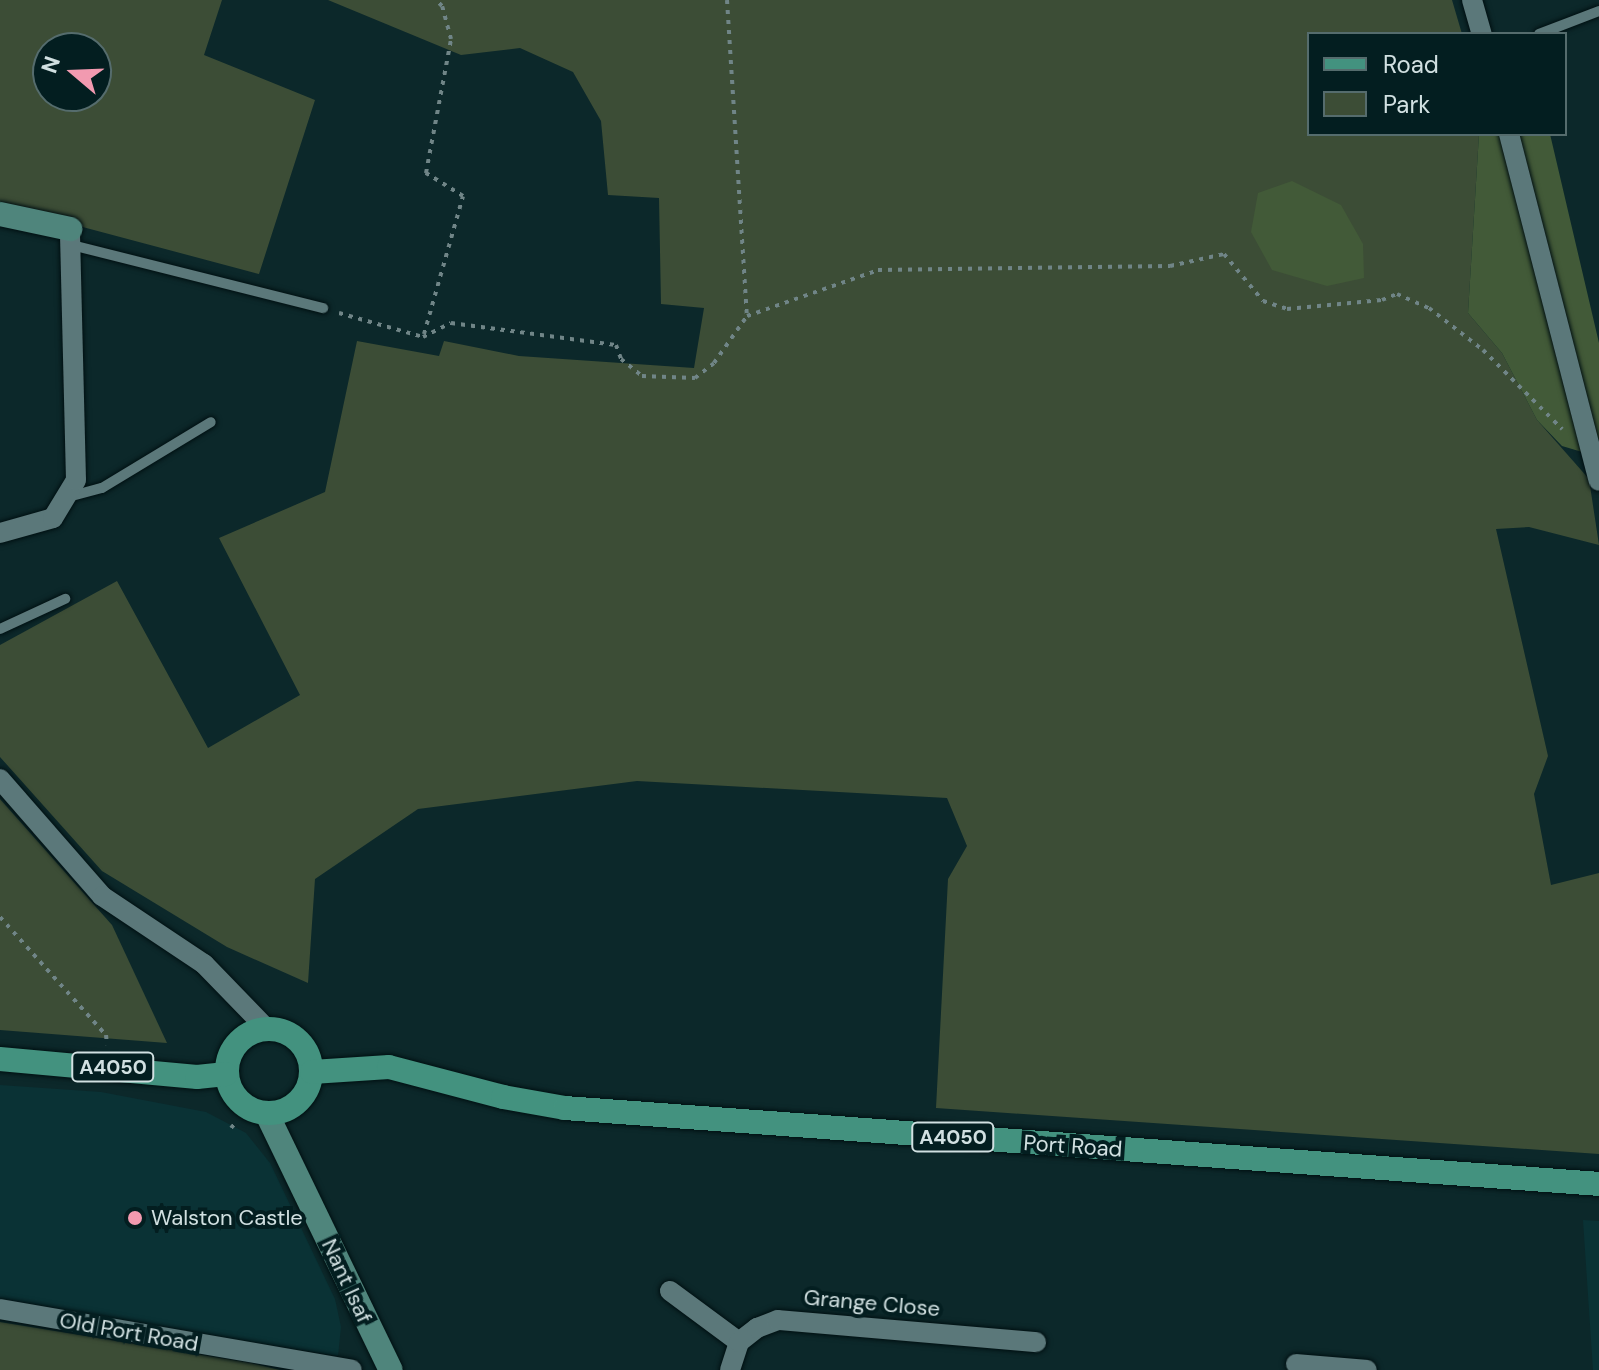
<!DOCTYPE html>
<style>
body{margin:0}
#map{position:relative;width:1599px;height:1370px;overflow:hidden;background:#0c282a;font-family:"DM Sans",sans-serif}
div>[style]{position:absolute}
.built>*{inset:0;background:#0a3235}
.green>*{inset:0;background:#3c4d36}
.forest>*{inset:0;background:#425a38}
.path>*{height:4px;margin-top:-2px;transform-origin:0;background:repeating-linear-gradient(90deg,#708587 0 4px,transparent 0 10px)}
.roads{filter:drop-shadow(0 0 2px #001012) drop-shadow(0 0 2px #001012)}
.lane>*{height:10px;margin:-5px;padding:0 5px;transform-origin:5px;border-radius:5px;background:#5b787a}
.street>*{height:20px;margin:-10px;padding:0 10px;transform-origin:10px;border-radius:10px;background:#5b787a}
.secondary>*{height:24px;margin:-12px;padding:0 12px;transform-origin:12px;border-radius:12px;background:#4f857c}
.primary>*{height:24px;margin:-12px;padding:0 12px;transform-origin:12px;border-radius:12px;background:#43927f}
.primary>.ring{margin:-12px;padding:0;box-sizing:content-box;background:none;border:24px solid #43927f;border-radius:50%}
.dots>*{width:22px;height:22px;translate:-50% -50%;box-sizing:border-box;border:4px solid #031e20;border-radius:50%}
span{translate:-50% -50%;white-space:nowrap;text-align:center;line-height:1.15;-webkit-text-stroke:8px #031e20;paint-order:stroke}
.shield-label span{padding:2px 6px;background:#031e20;border:2px solid;border-radius:6px;-webkit-text-stroke-width:0}
.shield-label{font-size:20px;color:#d1e0e1;font-weight:700}
.street-label{font-size:22px;color:#d1e0e1}
.poi-label{font-size:22px;color:#d1e0e1}
.left{translate:0 -50%;text-align:left}
.legend{position:absolute;left:1307px;top:32px;width:260px;height:104px;box-sizing:border-box;background:#031e20;border:2px solid #556c6d;margin:0;padding:10px 14px;list-style:none;font-size:24px;color:#d1e0e1}
.legend li{display:flex;align-items:center;gap:16px;height:40px}
.legend b{width:40px;border:2px solid #556c6d}
.north{position:absolute;left:32px;top:32px;width:80px;height:80px;box-sizing:border-box;background:#031e20;border:2px solid #556c6d;border-radius:50%;rotate:289deg;font-size:22px;font-weight:700;line-height:32px;text-align:center;color:#d1e0e1}
.north::after{content:'';display:block;margin:auto;width:28px;height:36px;background:#f29ab0;clip-path:polygon(50% 0,100% 100%,50% 72%,0 100%)}
</style>
<div id="map">
<div class="built">
<div style="clip-path:polygon(0 1085px,101px 1092px,206px 1112px,246px 1133px,270px 1163px,335px 1299px,341px 1327px,338px 1356px,0 1303px)"></div>
<div style="clip-path:polygon(1583px 1220px,1599px 1221px,1599px 1370px,1593px 1370px)"></div>
</div>
<div class="green">
<div style="clip-path:polygon(evenodd,0 0,222px 0,204px 55px,315px 100px,259px 274px,0 205px,0 0,48px 48px,96px 48px,96px 96px,48px 96px,48px 48px)"></div>
<div style="clip-path:polygon(328px 0,1452px 0,1462px 34px,1309px 34px,1309px 134px,1479px 134px,1468px 313px,1502px 353px,1537px 420px,1589px 479px,1599px 545px,1529px 527px,1496px 529px,1548px 756px,1534px 794px,1551px 885px,1599px 873px,1599px 1154px,936px 1108px,948px 879px,967px 846px,947px 798px,637px 781px,418px 809px,315px 879px,308px 983px,227px 947px,102px 871px,0 757px,0 645px,117px 581px,208px 748px,300px 695px,219px 538px,325px 492px,357px 341px,439px 356px,444px 341px,519px 356px,694px 368px,704px 308px,661px 304px,659px 198px,608px 195px,601px 121px,573px 72px,520px 48px,461px 55px)"></div>
<div style="clip-path:polygon(0 799px,112px 925px,167px 1043px,0 1030px)"></div>
<div style="clip-path:polygon(0 1322px,251px 1363px,280px 1370px,0 1370px)"></div>
</div>
<div class="forest">
<div style="clip-path:polygon(1479px 134px,1550px 134px,1599px 343px,1599px 457px,1562px 446px,1537px 420px,1502px 353px,1468px 313px)"></div>
<div style="clip-path:polygon(1292px 181px,1341px 205px,1363px 244px,1364px 278px,1327px 286px,1272px 270px,1251px 232px,1258px 193px)"></div>
</div>
<div class="path">
<div style="left:727px;top:0;width:317px;rotate:86.4deg"></div>
<div style="left:747px;top:316px;width:139px;rotate:-19.3deg"></div>
<div style="left:878px;top:270px;width:292px;rotate:-0.8deg"></div>
<div style="left:1170px;top:266px;width:55px;rotate:-12.5deg"></div>
<div style="left:1224px;top:254px;width:61px;rotate:50.3deg"></div>
<div style="left:1263px;top:301px;width:25px;rotate:18deg"></div>
<div style="left:1287px;top:309px;width:95px;rotate:-5.4deg"></div>
<div style="left:1382px;top:300px;width:16px;rotate:-22deg"></div>
<div style="left:1397px;top:294px;width:35px;rotate:24deg"></div>
<div style="left:1429px;top:308px;width:68px;rotate:37.9deg"></div>
<div style="left:1483px;top:350px;width:112px;rotate:45deg"></div>
<div style="left:339px;top:313px;width:87px;rotate:15.9deg"></div>
<div style="left:423px;top:337px;width:31px;rotate:-27deg"></div>
<div style="left:451px;top:323px;width:166px;rotate:7.6deg"></div>
<div style="left:616px;top:345px;width:15px;rotate:70deg"></div>
<div style="left:621px;top:359px;width:27px;rotate:39deg"></div>
<div style="left:642px;top:376px;width:53px;rotate:2.2deg"></div>
<div style="left:695px;top:378px;width:24px;rotate:-38deg"></div>
<div style="left:714px;top:363px;width:57px;rotate:-54.9deg"></div>
<div style="left:424px;top:334px;width:143px;rotate:-74.2deg"></div>
<div style="left:463px;top:196px;width:44px;rotate:-148.1deg"></div>
<div style="left:426px;top:173px;width:136px;rotate:-79.4deg"></div>
<div style="left:451px;top:39px;width:34px;rotate:-105deg"></div>
<div style="left:442px;top:6px;width:8px;rotate:-135deg"></div>
<div style="left:0;top:917px;width:159px;rotate:48.1deg"></div>
<div style="left:106px;top:1035px;width:10px;rotate:84deg"></div>
<div style="left:231px;top:1128px;width:9px;rotate:-49deg"></div>
</div>
<div class="roads">
<div class="lane">
<div style="left:1539px;top:34px;width:64px;rotate:-21deg"></div>
<div style="left:72px;top:245px;width:259px;rotate:14.1deg"></div>
<div style="left:68px;top:497px;width:35px;rotate:-15deg"></div>
<div style="left:102px;top:488px;width:127px;rotate:-31.2deg"></div>
<div style="left:0;top:629px;width:72px;rotate:-24.8deg"></div>
</div>
<div class="street">
<div style="left:1472px;top:0;width:35px;rotate:74deg"></div>
<div style="left:1509px;top:134px;width:358px;rotate:75.5deg"></div>
<div style="left:0;top:533px;width:55px;rotate:-15.8deg"></div>
<div style="left:53px;top:518px;width:44px;rotate:-58.8deg"></div>
<div style="left:76px;top:480px;width:251px;rotate:-91.4deg"></div>
<div style="left:0;top:779px;width:155px;rotate:48.9deg"></div>
<div style="left:102px;top:896px;width:123px;rotate:33.7deg"></div>
<div style="left:204px;top:964px;width:89px;rotate:45.9deg"></div>
<div style="left:670px;top:1291px;width:86px;rotate:36.5deg"></div>
<div style="left:0;top:1309px;width:357px;rotate:9.8deg"></div>
<div style="left:1296px;top:1364px;width:71px;rotate:4.8deg"></div>
<div style="left:730px;top:1370px;width:29px;rotate:-72deg"></div>
<div style="left:739px;top:1342px;width:23px;rotate:-38deg"></div>
<div style="left:757px;top:1328px;width:22px;rotate:-21deg"></div>
<div style="left:778px;top:1320px;width:259px;rotate:4.9deg"></div>
</div>
<div class="secondary">
<div style="left:0;top:214px;width:72px;rotate:12.1deg"></div>
<div style="left:267px;top:1114px;width:284px;rotate:64.2deg"></div>
</div>
<div class="primary">
<div class="ring" style="left:227px;top:1029px;width:60px;height:60px"></div>
<div style="left:0;top:1059px;width:198px;rotate:5.2deg"></div>
<div style="left:197px;top:1077px;width:29px;rotate:-6deg"></div>
<div style="left:312px;top:1072px;width:77px;rotate:-3.7deg"></div>
<div style="left:389px;top:1067px;width:118px;rotate:14.7deg"></div>
<div style="left:503px;top:1097px;width:63px;rotate:10.1deg"></div>
<div style="left:565px;top:1108px;width:1037px;rotate:4.2deg"></div>
</div>
</div>
<div class="dots">
<div style="left:135px;top:1218px;background:#f29ab0"></div>
</div>
<div class="shield-label">
<span style="left:113px;top:1067px">A4050</span>
<span style="left:953px;top:1137px">A4050</span>
</div>
<div class="street-label">
<span style="left:1073px;top:1146px;rotate:4deg">Port Road</span>
<span style="left:347px;top:1281px;rotate:65deg">Nant Isaf</span>
<span style="left:872px;top:1303px;rotate:5deg">Grange Close</span>
<span style="left:129px;top:1332px;rotate:10deg">Old Port Road</span>
</div>
<div class="poi-label">
<span class="left" style="left:151px;top:1218px">Walston Castle</span>
</div>
<ul class="legend">
<li><b style="height:10px;background:#43927f"></b>Road</li>
<li><b style="height:22px;background:#3c4d36"></b>Park</li>
</ul>
<div class="north">N</div>
</div>
